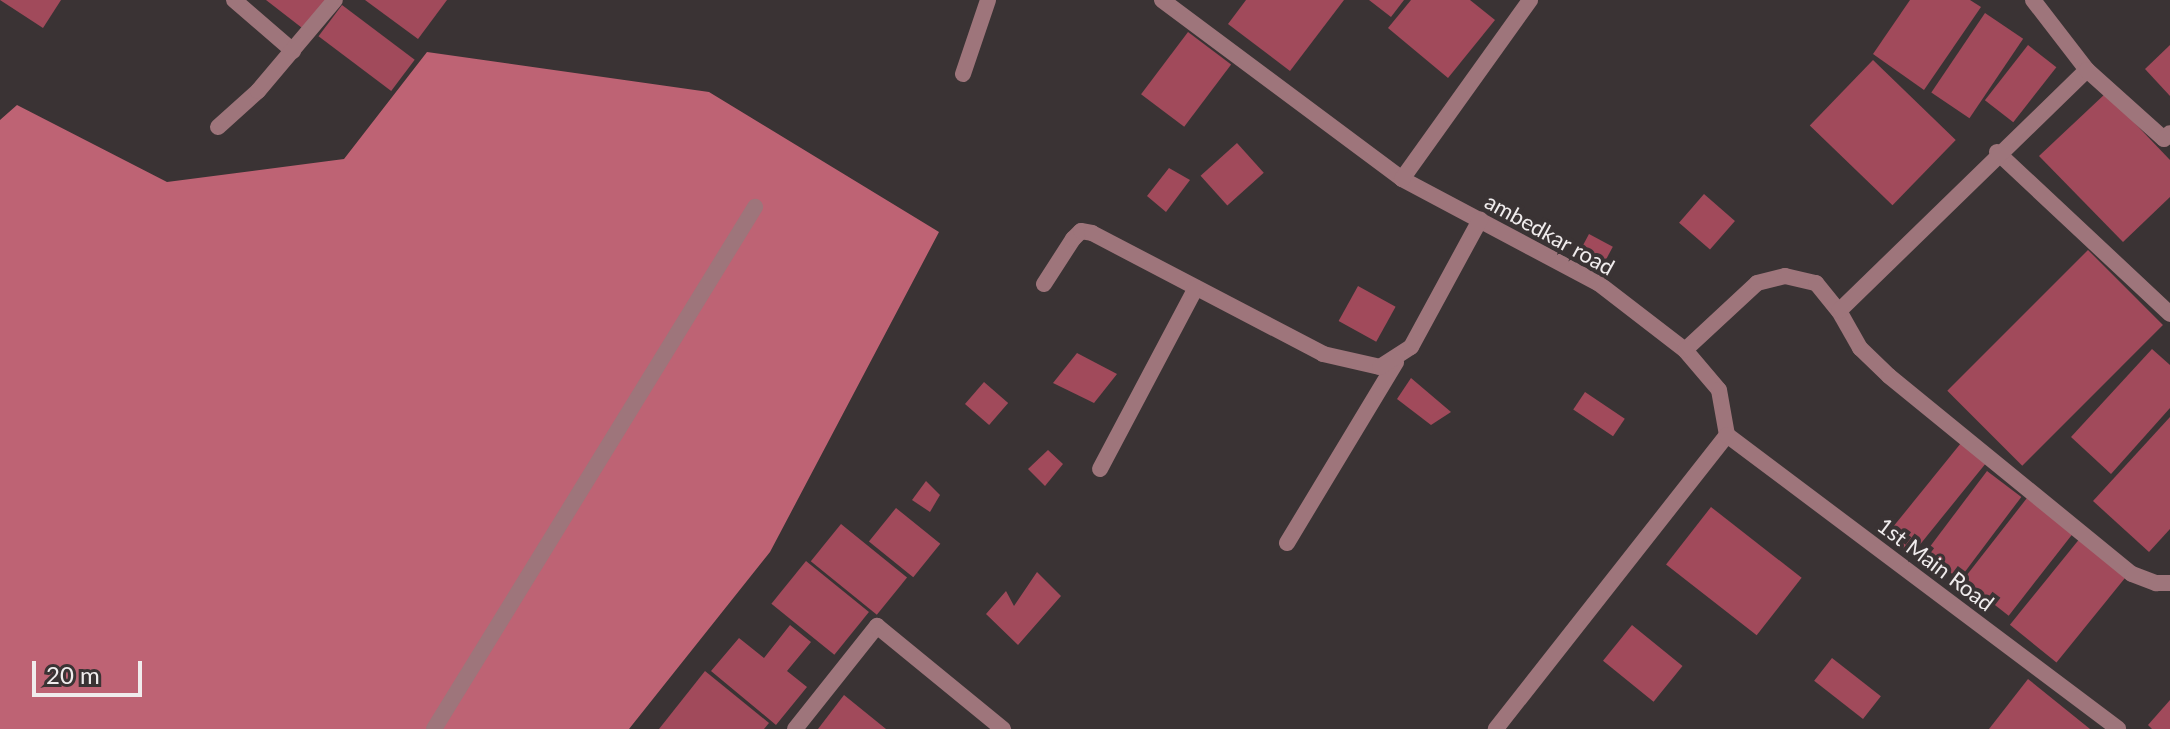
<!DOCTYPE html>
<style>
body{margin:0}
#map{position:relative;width:2170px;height:729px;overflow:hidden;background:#3a3334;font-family:Lato,sans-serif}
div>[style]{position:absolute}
.water>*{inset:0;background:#be6374}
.building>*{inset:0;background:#a14a5b;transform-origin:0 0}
.service>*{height:16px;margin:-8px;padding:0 8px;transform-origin:8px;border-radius:8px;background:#9e757b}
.minor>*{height:16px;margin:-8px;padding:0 8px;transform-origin:8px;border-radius:8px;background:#9e757b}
span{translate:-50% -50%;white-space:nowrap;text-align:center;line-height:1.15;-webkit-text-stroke:8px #3a3334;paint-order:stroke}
.street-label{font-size:22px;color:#f0eced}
.scale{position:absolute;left:32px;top:661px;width:110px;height:36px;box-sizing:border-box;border:4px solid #f0eced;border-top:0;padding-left:10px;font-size:24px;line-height:28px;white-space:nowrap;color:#f0eced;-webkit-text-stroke:6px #3a3334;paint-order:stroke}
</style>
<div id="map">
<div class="water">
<div style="clip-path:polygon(427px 52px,709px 92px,939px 232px,770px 552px,629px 729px,0 729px,0 120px,17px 105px,167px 182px,344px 159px)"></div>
</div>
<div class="building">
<div style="clip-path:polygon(0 0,61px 0,43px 28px)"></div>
<div style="clip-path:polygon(266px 0,330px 0,306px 31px)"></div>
<div style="clip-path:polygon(365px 0,447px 0,418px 39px)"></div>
<div style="clip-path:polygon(1246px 0,1344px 0,1290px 71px,1228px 24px)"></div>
<div style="clip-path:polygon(1369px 0,1404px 0,1391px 17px)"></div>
<div style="clip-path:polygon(1411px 0,1470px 0,1495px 20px,1448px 78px,1388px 28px)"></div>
<div style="clip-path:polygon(1910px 0,1970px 0,1981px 7px,1924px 90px,1873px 54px)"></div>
<div style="left:342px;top:5px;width:91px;height:39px;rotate:37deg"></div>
<div style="left:1985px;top:13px;width:46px;height:96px;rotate:34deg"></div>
<div style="left:1188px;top:32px;width:54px;height:78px;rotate:37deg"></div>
<div style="left:2028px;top:45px;width:36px;height:70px;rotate:38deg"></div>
<div style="clip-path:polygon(2170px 45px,2170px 96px,2145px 69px)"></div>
<div style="left:1873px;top:60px;width:115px;height:91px;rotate:44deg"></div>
<div style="clip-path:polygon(2106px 93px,2170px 160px,2170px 197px,2123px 242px,2039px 156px)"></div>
<div style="left:1237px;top:143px;width:40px;height:49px;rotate:48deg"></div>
<div style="clip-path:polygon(1169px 168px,1190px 180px,1166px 212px,1147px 196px)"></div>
<div style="left:1704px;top:194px;width:41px;height:38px;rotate:41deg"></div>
<div style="left:1589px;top:234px;width:27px;height:26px;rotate:28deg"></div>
<div style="left:2088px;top:250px;width:106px;height:199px;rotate:45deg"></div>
<div style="left:1358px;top:286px;width:43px;height:40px;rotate:29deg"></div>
<div style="clip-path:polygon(2152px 349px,2170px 365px,2170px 408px,2111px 474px,2071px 437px)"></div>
<div style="clip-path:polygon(1077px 353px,1117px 374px,1094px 403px,1053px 383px)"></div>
<div style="clip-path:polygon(1411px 378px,1451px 412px,1431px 425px,1397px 399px)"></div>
<div style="left:984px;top:382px;width:32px;height:29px;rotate:41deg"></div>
<div style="left:1585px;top:392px;width:48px;height:21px;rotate:34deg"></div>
<div style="clip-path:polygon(2170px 417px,2170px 529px,2149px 552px,2093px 501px)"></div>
<div style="left:1961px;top:443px;width:32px;height:120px;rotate:39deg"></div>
<div style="clip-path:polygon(1048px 450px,1063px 464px,1045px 486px,1028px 469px)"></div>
<div style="left:1987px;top:471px;width:43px;height:103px;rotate:37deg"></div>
<div style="clip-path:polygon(926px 481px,940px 495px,930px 512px,912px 500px)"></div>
<div style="left:2027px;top:498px;width:58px;height:104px;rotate:38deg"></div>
<div style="left:1711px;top:507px;width:115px;height:73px;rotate:38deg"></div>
<div style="left:896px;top:508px;width:57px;height:43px;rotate:39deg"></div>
<div style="left:841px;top:524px;width:85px;height:48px;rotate:39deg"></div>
<div style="left:2081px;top:537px;width:60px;height:113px;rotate:39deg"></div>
<div style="left:806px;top:561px;width:81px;height:55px;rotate:39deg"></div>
<div style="clip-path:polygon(1037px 572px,1061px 596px,1018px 645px,986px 614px,1006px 591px,1014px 606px)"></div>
<div style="clip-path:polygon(790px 625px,811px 642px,787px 671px,807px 687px,776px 725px,711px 671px,739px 638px,764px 658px)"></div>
<div style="left:1632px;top:625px;width:65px;height:46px;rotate:39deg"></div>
<div style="left:1832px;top:658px;width:62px;height:29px;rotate:38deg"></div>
<div style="clip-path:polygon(705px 671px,769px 723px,764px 729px,659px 729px)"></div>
<div style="clip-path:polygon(2028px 679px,2090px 729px,1989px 729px)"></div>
<div style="clip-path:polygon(844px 695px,886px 729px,818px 729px)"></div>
<div style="clip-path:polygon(2170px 700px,2170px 729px,2152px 729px,2148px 725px)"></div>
</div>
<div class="service">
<div style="left:1287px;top:543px;width:211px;rotate:-58.9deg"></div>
<div style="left:434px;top:729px;width:613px;rotate:-58.41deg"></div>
</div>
<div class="minor">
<div style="left:234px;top:0;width:78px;rotate:40.8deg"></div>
<div style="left:1162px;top:0;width:299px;rotate:36.7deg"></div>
<div style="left:1402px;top:179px;width:222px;rotate:28deg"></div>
<div style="left:1598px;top:283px;width:110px;rotate:37.6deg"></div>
<div style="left:1685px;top:350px;width:52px;rotate:49.6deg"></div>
<div style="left:1719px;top:390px;width:46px;rotate:79.9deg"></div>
<div style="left:1727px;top:435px;width:374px;rotate:128.2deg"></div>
<div style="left:2033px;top:0;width:88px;rotate:52.4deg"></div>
<div style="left:963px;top:74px;width:78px;rotate:-71.3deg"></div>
<div style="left:218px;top:127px;width:54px;rotate:-42deg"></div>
<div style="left:258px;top:91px;width:119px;rotate:-49.8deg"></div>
<div style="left:1997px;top:152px;width:237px;rotate:43.1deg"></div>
<div style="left:1402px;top:179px;width:220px;rotate:-54.4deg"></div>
<div style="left:1044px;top:284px;width:54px;rotate:-57.2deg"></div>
<div style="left:1073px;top:239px;width:11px;rotate:-45deg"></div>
<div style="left:1081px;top:231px;width:11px;rotate:10deg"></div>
<div style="left:1092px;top:233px;width:261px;rotate:27.6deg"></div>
<div style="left:1323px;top:354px;width:58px;rotate:12.8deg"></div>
<div style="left:1380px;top:367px;width:37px;rotate:-33deg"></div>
<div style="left:1411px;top:347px;width:145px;rotate:-61.5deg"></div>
<div style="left:1839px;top:311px;width:43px;rotate:60.4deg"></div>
<div style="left:1860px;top:348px;width:40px;rotate:44deg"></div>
<div style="left:1889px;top:376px;width:313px;rotate:39.2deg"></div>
<div style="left:2132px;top:574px;width:26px;rotate:21deg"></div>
<div style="left:2156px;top:583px;width:14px"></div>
<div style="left:1685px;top:350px;width:98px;rotate:-42.9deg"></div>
<div style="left:1757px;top:283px;width:29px;rotate:-14deg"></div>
<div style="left:1785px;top:276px;width:32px;rotate:13deg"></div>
<div style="left:1816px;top:283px;width:36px;rotate:51deg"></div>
<div style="left:1839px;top:311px;width:346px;rotate:-44.2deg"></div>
<div style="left:2087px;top:70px;width:103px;rotate:41.9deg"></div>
<div style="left:2164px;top:139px;width:8px;rotate:-45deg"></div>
<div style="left:1727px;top:435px;width:489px;rotate:36.9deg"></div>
<div style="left:1100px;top:469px;width:205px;rotate:-62.1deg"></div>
<div style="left:795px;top:729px;width:132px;rotate:-51.5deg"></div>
<div style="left:877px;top:626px;width:163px;rotate:39.3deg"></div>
</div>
<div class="street-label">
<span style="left:1550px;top:234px;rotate:29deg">ambedkar road</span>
<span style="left:1936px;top:564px;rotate:37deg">1st Main Road</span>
</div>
<div class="scale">20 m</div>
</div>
